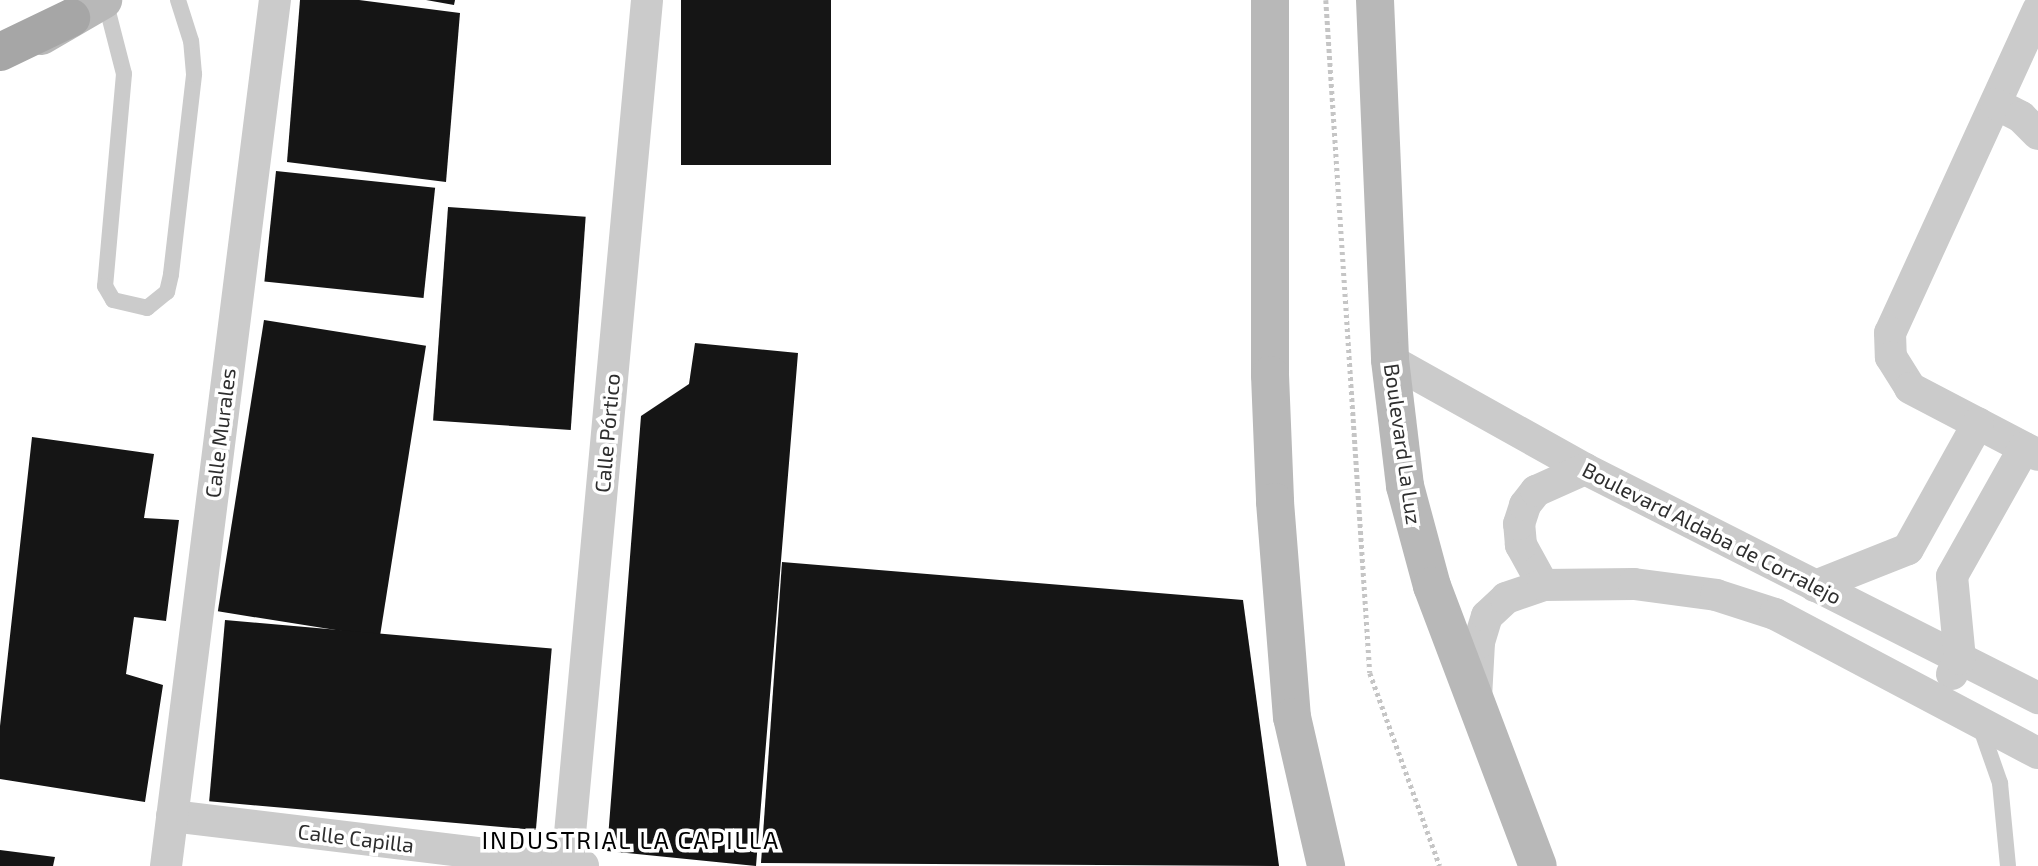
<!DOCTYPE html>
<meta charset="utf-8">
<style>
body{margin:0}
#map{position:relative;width:2038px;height:866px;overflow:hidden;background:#fff;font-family:"Exo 2",sans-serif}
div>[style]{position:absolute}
.building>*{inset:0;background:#151515;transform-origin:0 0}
.path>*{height:4.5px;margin-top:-2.25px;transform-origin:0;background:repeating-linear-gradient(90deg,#c5c5c5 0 3.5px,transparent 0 7px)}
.lane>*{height:16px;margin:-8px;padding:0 8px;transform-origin:8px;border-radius:8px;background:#cbcbcb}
.street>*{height:32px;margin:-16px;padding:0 16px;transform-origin:16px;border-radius:16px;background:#cbcbcb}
.secondary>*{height:38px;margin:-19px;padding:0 19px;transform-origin:19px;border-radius:19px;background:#b8b8b8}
.primary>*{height:38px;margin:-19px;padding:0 19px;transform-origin:19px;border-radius:19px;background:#a6a6a6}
span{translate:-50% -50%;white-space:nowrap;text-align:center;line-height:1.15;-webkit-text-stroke:7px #fff;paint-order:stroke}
.street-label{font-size:21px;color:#2e2e2e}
.quarter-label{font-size:24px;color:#000;letter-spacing:2px}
</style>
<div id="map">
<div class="building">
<div style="clip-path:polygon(300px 0,359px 0,460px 13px,446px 182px,287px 162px)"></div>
<div style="clip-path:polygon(426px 0,455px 0,454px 5px)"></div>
<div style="left:681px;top:0;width:150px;height:165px"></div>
<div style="left:276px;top:171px;width:160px;height:111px;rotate:6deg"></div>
<div style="left:448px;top:207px;width:138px;height:214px;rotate:4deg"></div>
<div style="left:264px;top:320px;width:164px;height:295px;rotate:9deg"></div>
<div style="clip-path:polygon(695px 343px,798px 353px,756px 866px,607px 851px,641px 416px,689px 384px)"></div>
<div style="clip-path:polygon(32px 437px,154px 454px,144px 518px,179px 520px,166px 621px,134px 617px,126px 674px,163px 685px,145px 802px,0 779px,0 726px)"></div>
<div style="clip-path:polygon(782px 562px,1243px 600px,1279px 866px,761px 863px)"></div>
<div style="left:225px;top:620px;width:328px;height:182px;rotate:5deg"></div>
<div style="clip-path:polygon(0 850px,55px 857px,53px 866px,0 866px)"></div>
</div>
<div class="path">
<div style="left:1326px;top:0;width:674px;rotate:86.26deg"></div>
<div style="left:1370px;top:673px;width:205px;rotate:70.1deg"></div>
</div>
<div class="lane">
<div style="left:105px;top:0;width:76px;rotate:75.6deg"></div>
<div style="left:124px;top:74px;width:213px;rotate:95.1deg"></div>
<div style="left:105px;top:286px;width:16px;rotate:60deg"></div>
<div style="left:113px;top:300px;width:35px;rotate:13deg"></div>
<div style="left:147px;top:308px;width:26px;rotate:-39deg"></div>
<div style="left:167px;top:292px;width:18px;rotate:-77deg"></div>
<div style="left:171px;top:274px;width:201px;rotate:-83.4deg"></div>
<div style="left:194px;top:74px;width:33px;rotate:-95deg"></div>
<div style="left:191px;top:41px;width:43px;rotate:-107.6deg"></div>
<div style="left:1979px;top:723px;width:64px;rotate:70.7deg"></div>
<div style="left:2000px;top:783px;width:83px;rotate:84.5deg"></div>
</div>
<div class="street">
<div style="left:2038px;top:10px;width:355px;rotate:114.6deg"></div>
<div style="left:1890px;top:333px;width:24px;rotate:88deg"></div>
<div style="left:1891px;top:357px;width:36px;rotate:58deg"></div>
<div style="left:1910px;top:388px;width:144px;rotate:27.6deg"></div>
<div style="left:1996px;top:104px;width:28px;rotate:27deg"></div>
<div style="left:2021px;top:117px;width:24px;rotate:45deg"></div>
<div style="left:1390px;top:360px;width:223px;rotate:29.2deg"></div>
<div style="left:1585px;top:469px;width:508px;rotate:26.82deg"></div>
<div style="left:1543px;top:585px;width:46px;rotate:-118.8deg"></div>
<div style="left:1521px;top:545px;width:21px;rotate:-95deg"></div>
<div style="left:1519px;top:524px;width:20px;rotate:-72deg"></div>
<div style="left:1525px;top:505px;width:18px;rotate:-52deg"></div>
<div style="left:1536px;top:491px;width:54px;rotate:-24.2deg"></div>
<div style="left:1815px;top:586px;width:100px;rotate:-21.7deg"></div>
<div style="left:1908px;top:549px;width:144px;rotate:-60.9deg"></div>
<div style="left:1952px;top:674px;width:17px;rotate:-62deg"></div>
<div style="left:1960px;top:659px;width:83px;rotate:-95.5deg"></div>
<div style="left:1952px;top:576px;width:147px;rotate:-60.6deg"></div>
<div style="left:1476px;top:698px;width:56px;rotate:-86.9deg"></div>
<div style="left:1479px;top:642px;width:27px;rotate:-73deg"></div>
<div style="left:1487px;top:616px;width:26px;rotate:-43deg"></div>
<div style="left:1506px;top:598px;width:39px;rotate:-19deg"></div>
<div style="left:1543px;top:585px;width:91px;rotate:-0.6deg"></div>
<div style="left:1634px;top:584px;width:83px;rotate:7.6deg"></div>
<div style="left:1716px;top:595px;width:62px;rotate:17.9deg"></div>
<div style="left:1775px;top:614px;width:297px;rotate:27.9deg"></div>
<div style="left:172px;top:816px;width:414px;rotate:6.9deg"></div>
<div style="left:166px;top:866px;width:873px;rotate:-82.83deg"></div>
<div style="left:567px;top:866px;width:870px;rotate:-84.72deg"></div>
</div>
<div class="secondary">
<div style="left:1270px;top:0;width:375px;rotate:90deg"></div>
<div style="left:1270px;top:375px;width:127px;rotate:87.7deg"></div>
<div style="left:1275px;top:502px;width:216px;rotate:85.5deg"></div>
<div style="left:1292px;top:717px;width:153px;rotate:77.1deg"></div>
<div style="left:1375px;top:0;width:360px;rotate:87.6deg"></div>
<div style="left:1390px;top:360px;width:127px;rotate:83.2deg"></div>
<div style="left:1405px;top:486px;width:104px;rotate:74.9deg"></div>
<div style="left:1432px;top:586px;width:299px;rotate:69.3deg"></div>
<div style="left:41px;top:36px;width:72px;rotate:-30.1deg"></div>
</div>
<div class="primary">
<div style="left:0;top:52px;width:79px;rotate:-25.6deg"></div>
</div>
<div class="street-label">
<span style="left:220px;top:433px;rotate:-83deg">Calle Murales</span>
<span style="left:607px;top:433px;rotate:-85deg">Calle Pórtico</span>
<span style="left:1403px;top:444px;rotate:82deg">Boulevard La Luz</span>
<span style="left:1712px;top:533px;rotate:27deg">Boulevard Aldaba de Corralejo</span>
<span style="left:356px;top:838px;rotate:7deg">Calle Capilla</span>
</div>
<div class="quarter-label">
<span style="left:631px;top:840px">INDUSTRIAL LA CAPILLA</span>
</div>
</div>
